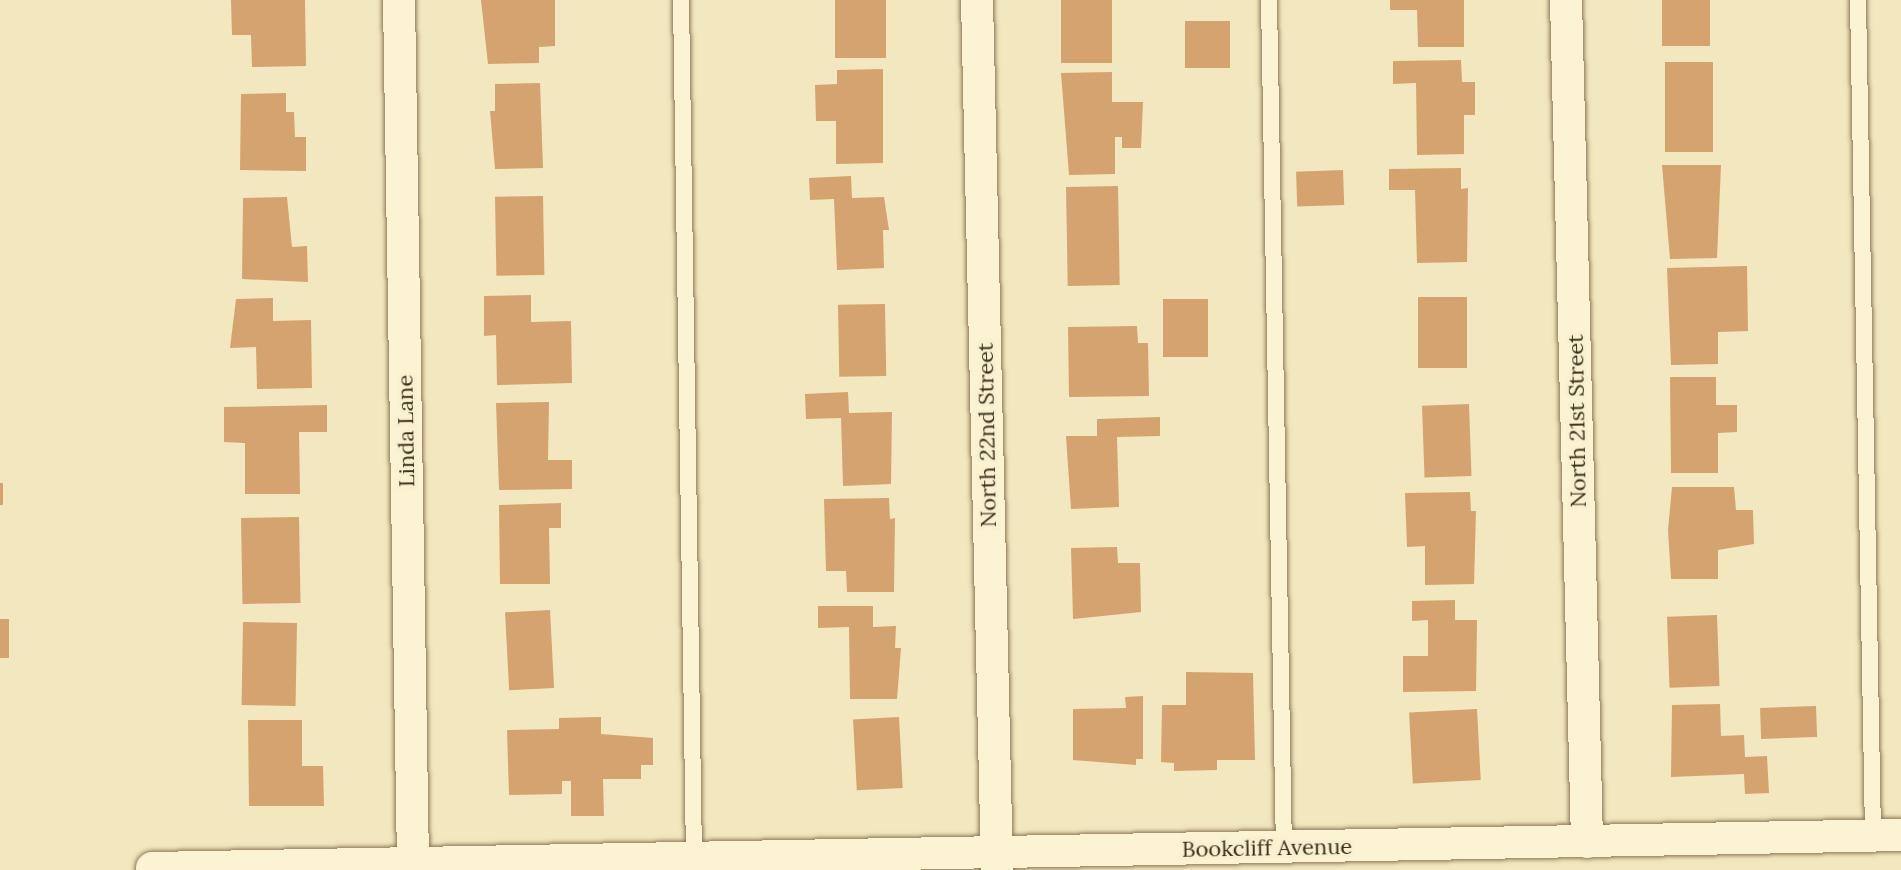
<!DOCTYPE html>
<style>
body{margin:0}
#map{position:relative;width:1901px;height:870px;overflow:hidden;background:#f2e7be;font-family:Lora,serif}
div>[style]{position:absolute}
.building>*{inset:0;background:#d4a370;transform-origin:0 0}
.roads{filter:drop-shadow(0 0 2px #8d7755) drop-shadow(0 0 2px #8d7755)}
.service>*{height:16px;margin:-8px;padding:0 8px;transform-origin:8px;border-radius:8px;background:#fcf3d2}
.minor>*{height:32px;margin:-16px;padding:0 16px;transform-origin:16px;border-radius:16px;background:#fcf3d2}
span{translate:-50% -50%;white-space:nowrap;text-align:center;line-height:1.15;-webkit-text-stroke:7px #f9f0cf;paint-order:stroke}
.street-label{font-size:22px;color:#3a2d1b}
</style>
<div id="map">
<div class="building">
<div style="clip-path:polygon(231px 0,305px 0,306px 66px,252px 67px,251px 35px,232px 35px)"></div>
<div style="clip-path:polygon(481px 0,555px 0,555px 46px,539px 47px,539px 63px,488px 64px)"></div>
<div style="left:835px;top:0;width:51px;height:58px"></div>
<div style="left:1061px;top:0;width:51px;height:63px"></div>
<div style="clip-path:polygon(1390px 0,1464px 0,1464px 47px,1418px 47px,1417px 10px,1390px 10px)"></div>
<div style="left:1662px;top:0;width:48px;height:46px"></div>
<div style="left:1185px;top:21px;width:45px;height:47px"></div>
<div style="clip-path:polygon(1461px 60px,1462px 82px,1475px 82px,1475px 115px,1464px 115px,1464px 154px,1417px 155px,1416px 83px,1393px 84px,1393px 61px)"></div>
<div style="left:1665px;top:62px;width:48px;height:90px"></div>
<div style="clip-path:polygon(883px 69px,883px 163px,836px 164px,836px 121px,816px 121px,815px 85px,837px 84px,837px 70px)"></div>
<div style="clip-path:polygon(1112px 72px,1112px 102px,1143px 102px,1141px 148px,1122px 148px,1122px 137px,1115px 137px,1115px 174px,1069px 175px,1061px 73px)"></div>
<div style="clip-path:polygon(540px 83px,543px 168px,495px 169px,490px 111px,495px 111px,495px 84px)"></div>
<div style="clip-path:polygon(286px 93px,286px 112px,294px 112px,295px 137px,306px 137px,306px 171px,240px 170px,241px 94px)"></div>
<div style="clip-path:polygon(1662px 165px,1721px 165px,1717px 258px,1670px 259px)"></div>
<div style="clip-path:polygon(1461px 168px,1461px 189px,1468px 188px,1467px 262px,1417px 263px,1415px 190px,1389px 190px,1389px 169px)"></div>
<div style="left:1343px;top:170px;width:35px;height:47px;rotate:88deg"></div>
<div style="clip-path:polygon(851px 176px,852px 198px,884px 197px,889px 230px,883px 230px,884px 268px,837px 270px,834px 199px,810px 200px,809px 178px)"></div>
<div style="left:1118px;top:186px;width:99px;height:52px;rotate:89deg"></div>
<div style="left:543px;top:196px;width:79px;height:48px;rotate:89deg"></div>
<div style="clip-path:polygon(287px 197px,292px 247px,307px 246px,308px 282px,242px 279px,243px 198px)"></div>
<div style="clip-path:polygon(1747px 266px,1748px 331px,1718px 332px,1718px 364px,1671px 365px,1667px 268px)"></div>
<div style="clip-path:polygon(531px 295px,531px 322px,571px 321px,572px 383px,497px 385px,496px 335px,484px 336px,484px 296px)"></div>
<div style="left:1418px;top:297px;width:49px;height:71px"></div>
<div style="clip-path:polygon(273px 298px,273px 321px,311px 320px,312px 388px,257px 389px,256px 347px,230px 348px,236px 299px)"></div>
<div style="left:1163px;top:299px;width:45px;height:58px"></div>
<div style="left:885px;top:304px;width:72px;height:47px;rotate:89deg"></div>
<div style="clip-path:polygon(1137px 326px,1138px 343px,1148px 343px,1149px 396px,1069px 397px,1068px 327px)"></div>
<div style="clip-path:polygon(1670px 377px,1716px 377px,1716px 405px,1737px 405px,1737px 432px,1718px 433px,1718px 473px,1671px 473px)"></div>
<div style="clip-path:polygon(848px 392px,849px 413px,892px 412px,891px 484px,843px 486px,841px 418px,806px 419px,805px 394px)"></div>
<div style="clip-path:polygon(549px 402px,548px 460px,572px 460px,572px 489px,499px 490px,496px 403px)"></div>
<div style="left:1469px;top:404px;width:72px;height:47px;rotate:88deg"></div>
<div style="clip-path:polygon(327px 405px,327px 432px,299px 432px,300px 494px,245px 494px,245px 443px,224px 442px,224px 407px)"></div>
<div style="clip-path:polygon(1160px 417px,1160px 436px,1117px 437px,1119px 507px,1071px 509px,1066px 436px,1097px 436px,1097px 419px)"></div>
<div style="left:0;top:483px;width:3px;height:22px"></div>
<div style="clip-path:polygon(1672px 487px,1734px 487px,1736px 510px,1753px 510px,1754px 544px,1718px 550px,1718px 579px,1671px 579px,1668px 530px)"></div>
<div style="clip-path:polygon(1470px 492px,1471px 511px,1476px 511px,1474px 584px,1425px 585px,1425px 546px,1407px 547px,1405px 493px)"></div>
<div style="clip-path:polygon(889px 498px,890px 519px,895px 518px,894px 592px,847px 592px,846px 571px,826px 571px,824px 499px)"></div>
<div style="clip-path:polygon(561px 503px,561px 528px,549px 528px,550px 584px,500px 584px,499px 505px)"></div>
<div style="left:299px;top:517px;width:86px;height:58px;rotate:89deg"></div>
<div style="clip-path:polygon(1117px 547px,1118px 563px,1140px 563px,1141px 612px,1073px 619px,1071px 548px)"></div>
<div style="clip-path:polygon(1455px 600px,1455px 620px,1477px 620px,1476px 691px,1403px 692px,1403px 656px,1428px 656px,1428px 620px,1412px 621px,1412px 601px)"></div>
<div style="clip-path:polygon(818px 606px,873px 606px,873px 627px,896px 626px,895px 648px,901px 648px,897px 699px,850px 699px,849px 627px,818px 628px)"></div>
<div style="left:550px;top:610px;width:78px;height:45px;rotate:87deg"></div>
<div style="left:1717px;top:615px;width:71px;height:50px;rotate:88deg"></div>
<div style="left:0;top:619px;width:9px;height:39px"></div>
<div style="left:243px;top:622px;width:54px;height:83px;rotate:1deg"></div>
<div style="clip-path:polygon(1186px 672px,1253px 673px,1255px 760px,1217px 760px,1217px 770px,1174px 771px,1174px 763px,1161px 762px,1162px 705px,1186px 705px)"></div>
<div style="clip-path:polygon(1143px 696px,1143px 759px,1136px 759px,1136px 765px,1073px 760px,1073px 709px,1126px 708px,1125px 697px)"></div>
<div style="clip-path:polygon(1720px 704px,1721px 736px,1744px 735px,1745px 757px,1767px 756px,1769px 793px,1745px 794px,1744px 774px,1671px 777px,1672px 705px)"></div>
<div style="left:1816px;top:706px;width:31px;height:56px;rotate:88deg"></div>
<div style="left:1477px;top:709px;width:71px;height:68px;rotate:87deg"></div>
<div style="clip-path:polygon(601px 717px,601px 734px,653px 738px,653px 765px,641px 765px,641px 779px,603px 779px,604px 816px,571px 816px,571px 781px,562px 781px,562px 794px,509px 795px,507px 730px,559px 729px,559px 718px)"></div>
<div style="left:899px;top:717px;width:71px;height:46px;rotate:87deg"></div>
<div style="clip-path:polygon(248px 720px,302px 720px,302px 766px,323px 766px,324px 806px,249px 806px)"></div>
</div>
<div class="roads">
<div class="service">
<div style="left:681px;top:0;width:858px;rotate:89.13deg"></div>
<div style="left:1269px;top:0;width:848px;rotate:88.99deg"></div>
<div style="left:1858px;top:0;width:836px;rotate:88.97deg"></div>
</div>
<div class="minor">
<div style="left:399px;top:0;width:861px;rotate:89.07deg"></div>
<div style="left:977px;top:0;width:870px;rotate:88.68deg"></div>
<div style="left:1566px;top:0;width:842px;rotate:88.57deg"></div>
<div style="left:152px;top:868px;width:1749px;rotate:-1.08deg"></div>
</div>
</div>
<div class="street-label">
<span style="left:1577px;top:421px;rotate:-91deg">North 21st Street</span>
<span style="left:406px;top:431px;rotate:-91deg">Linda Lane</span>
<span style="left:987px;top:435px;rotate:-91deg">North 22nd Street</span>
<span style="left:1267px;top:848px;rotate:-1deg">Bookcliff Avenue</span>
</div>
</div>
